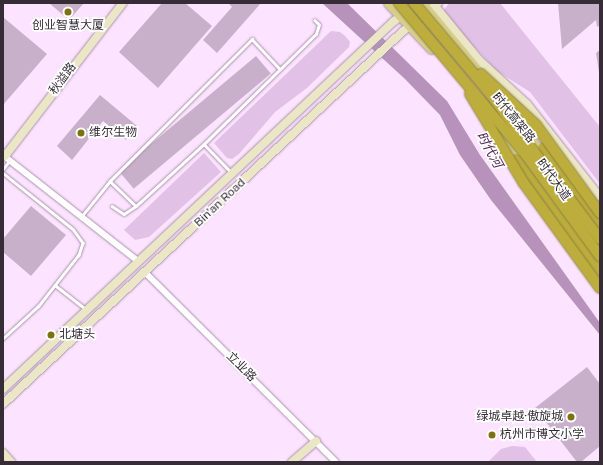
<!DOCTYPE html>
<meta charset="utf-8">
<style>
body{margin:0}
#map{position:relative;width:603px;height:465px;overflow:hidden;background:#fce3ff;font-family:"Public Sans","Noto Sans SC",sans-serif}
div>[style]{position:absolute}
.green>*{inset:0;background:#e2c1e6}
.water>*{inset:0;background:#b793bb}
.building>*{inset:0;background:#c8b0cb;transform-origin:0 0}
.roads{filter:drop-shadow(0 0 1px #aa92ac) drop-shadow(0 0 1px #aa92ac)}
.lane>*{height:2.5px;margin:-1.25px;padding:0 1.25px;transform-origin:1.25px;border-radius:1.25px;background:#fff}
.street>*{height:5.5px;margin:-2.75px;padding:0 2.75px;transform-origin:2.75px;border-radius:2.75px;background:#fff}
.secondary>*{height:8px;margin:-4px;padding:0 4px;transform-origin:4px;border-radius:4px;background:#ebe6c5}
.primary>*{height:9px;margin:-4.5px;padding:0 4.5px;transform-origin:4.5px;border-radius:4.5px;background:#d7ce8b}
.highway>*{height:10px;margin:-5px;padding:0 5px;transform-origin:5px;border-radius:5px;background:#bcad3d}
.bridges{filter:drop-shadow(0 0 1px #8d803b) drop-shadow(0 0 1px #8d803b)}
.highway-bridge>*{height:10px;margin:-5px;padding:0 5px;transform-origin:5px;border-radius:5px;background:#bcad3d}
.dots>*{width:11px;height:11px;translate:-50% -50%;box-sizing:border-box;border:2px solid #fff;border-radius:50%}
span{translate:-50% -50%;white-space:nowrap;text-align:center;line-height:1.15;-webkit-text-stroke:3.5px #fff;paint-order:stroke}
.poi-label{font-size:12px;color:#352c36}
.left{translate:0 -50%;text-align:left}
.right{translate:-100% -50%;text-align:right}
.street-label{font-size:12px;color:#352c36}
.water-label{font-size:13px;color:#57295d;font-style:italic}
.frame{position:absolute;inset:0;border:4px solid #352c36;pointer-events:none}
</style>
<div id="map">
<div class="green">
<div style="clip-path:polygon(449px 3px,500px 3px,600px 127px,600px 184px,530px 92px,497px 71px,442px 13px)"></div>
<div style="clip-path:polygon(331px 31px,340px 32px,345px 36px,350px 42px,349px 47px,307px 88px,275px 112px,239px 154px,232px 159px,227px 158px,214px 143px)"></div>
<div style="clip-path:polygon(204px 153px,221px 172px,149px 237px,135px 240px,124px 230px)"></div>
<div style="clip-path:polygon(512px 446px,525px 447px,537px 462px,488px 462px,501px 449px)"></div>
</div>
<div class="water">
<div style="clip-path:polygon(322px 3px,347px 3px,447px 101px,480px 155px,600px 323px,600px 335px,491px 200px,460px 155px,440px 115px,405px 79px)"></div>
</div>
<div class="building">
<div style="clip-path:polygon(49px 3px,84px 3px,69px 20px)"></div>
<div style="clip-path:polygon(162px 3px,185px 3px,212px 26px,158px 88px,119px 52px)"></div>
<div style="clip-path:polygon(228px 3px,261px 3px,217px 53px,203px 40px,232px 7px)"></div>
<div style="clip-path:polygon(558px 3px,600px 3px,600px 25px,597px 27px,596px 20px,562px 49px)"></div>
<div style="clip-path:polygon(3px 17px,47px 54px,3px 105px)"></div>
<div style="clip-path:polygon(600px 50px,600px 72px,599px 72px,596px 53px)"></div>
<div style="left:256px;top:56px;width:23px;height:179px;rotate:50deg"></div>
<div style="clip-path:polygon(100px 95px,137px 126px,126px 140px,103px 121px,72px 160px,57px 146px)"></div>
<div style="clip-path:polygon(31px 206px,66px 235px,31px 276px,3px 252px,3px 239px)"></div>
<div style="clip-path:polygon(587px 367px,600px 384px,600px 446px,581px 462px,577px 462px,535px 408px)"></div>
</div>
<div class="roads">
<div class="lane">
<div style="left:204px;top:144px;width:39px;rotate:46deg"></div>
<div style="left:3px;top:169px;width:11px;rotate:-52deg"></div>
<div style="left:3px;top:173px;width:90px;rotate:38.7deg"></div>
<div style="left:73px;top:229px;width:17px;rotate:54deg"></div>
<div style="left:83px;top:243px;width:13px;rotate:108deg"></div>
<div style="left:79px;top:255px;width:65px;rotate:128.1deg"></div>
<div style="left:39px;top:306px;width:49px;rotate:137.5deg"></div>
<div style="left:110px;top:181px;width:36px;rotate:44deg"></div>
<div style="left:112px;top:206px;width:14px;rotate:34deg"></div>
<div style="left:124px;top:214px;width:14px;rotate:-34deg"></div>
<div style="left:136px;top:206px;width:92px;rotate:-42.4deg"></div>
<div style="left:204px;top:144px;width:157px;rotate:-44.5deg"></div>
<div style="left:316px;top:34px;width:9px;rotate:-72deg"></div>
<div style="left:319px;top:25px;width:6px;rotate:-135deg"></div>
<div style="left:81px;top:217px;width:46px;rotate:-51.1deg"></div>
<div style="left:110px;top:181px;width:201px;rotate:-45deg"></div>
<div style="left:252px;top:39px;width:41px;rotate:47deg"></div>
<div style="left:55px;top:285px;width:39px;rotate:38deg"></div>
</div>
<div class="street">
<div style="left:3px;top:155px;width:172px;rotate:38.1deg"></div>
<div style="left:145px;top:272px;width:269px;rotate:44.8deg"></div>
</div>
<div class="secondary">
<div style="left:435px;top:6px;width:70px;rotate:50.8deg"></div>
<div style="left:479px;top:60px;width:65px;rotate:42.5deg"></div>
<div style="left:527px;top:104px;width:118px;rotate:51.9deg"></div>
<div style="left:5px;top:156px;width:193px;rotate:-52.4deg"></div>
<div style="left:3px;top:389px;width:536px;rotate:-43.26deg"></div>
<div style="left:393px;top:22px;width:31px;rotate:-38deg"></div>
<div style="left:3px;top:404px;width:546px;rotate:-42.99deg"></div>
<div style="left:402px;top:32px;width:46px;rotate:-38.9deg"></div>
<div style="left:3px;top:453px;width:12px;rotate:48deg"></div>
<div style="left:292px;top:462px;width:32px;rotate:-41deg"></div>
</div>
<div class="primary">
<div style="left:388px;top:3px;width:63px;rotate:46.9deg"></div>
<div style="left:422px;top:3px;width:99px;rotate:50.3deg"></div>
<div style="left:499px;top:97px;width:78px;rotate:52.8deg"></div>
<div style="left:502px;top:131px;width:31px;rotate:63deg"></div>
<div style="left:550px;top:195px;width:77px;rotate:54.5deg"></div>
</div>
<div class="highway">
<div style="left:543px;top:148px;width:95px;rotate:53.1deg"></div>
<div style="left:516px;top:159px;width:142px;rotate:53.6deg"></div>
</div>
</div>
<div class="bridges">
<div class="highway-bridge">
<div style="left:399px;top:3px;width:199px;rotate:50.1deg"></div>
<div style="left:527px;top:156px;width:124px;rotate:53.9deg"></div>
<div style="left:414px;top:3px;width:110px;rotate:49.8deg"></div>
<div style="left:485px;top:87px;width:191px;rotate:52.9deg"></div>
<div style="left:481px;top:74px;width:75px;rotate:42.8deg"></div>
<div style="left:536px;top:125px;width:109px;rotate:54deg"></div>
<div style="left:470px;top:94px;width:103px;rotate:58.9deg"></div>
<div style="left:523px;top:182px;width:131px;rotate:54deg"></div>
</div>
</div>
<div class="dots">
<div style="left:68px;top:12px;background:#7d7111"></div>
<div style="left:81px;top:133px;background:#7d7111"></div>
<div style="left:51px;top:335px;background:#7d7111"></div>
<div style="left:571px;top:417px;background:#7d7111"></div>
<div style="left:492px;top:435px;background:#7d7111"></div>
</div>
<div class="poi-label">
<span style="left:68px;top:26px">创业智慧大厦</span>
<span class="left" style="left:89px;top:133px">维尔生物</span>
<span class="left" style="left:59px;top:335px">北塘头</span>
<span class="right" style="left:563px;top:417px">绿城卓越·傲旋城</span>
<span class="left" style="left:500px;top:435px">杭州市博文小学</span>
</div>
<div class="street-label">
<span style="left:63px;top:79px;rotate:-53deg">秋溢路</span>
<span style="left:513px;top:118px;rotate:51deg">时代高架路</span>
<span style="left:553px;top:180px;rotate:54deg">时代大道</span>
<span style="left:220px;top:203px;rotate:-43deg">Bin'an Road</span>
<span style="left:241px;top:367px;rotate:45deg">立业路</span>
</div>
<div class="water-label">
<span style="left:489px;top:150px;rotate:61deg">时代河</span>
</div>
<div class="frame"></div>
</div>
